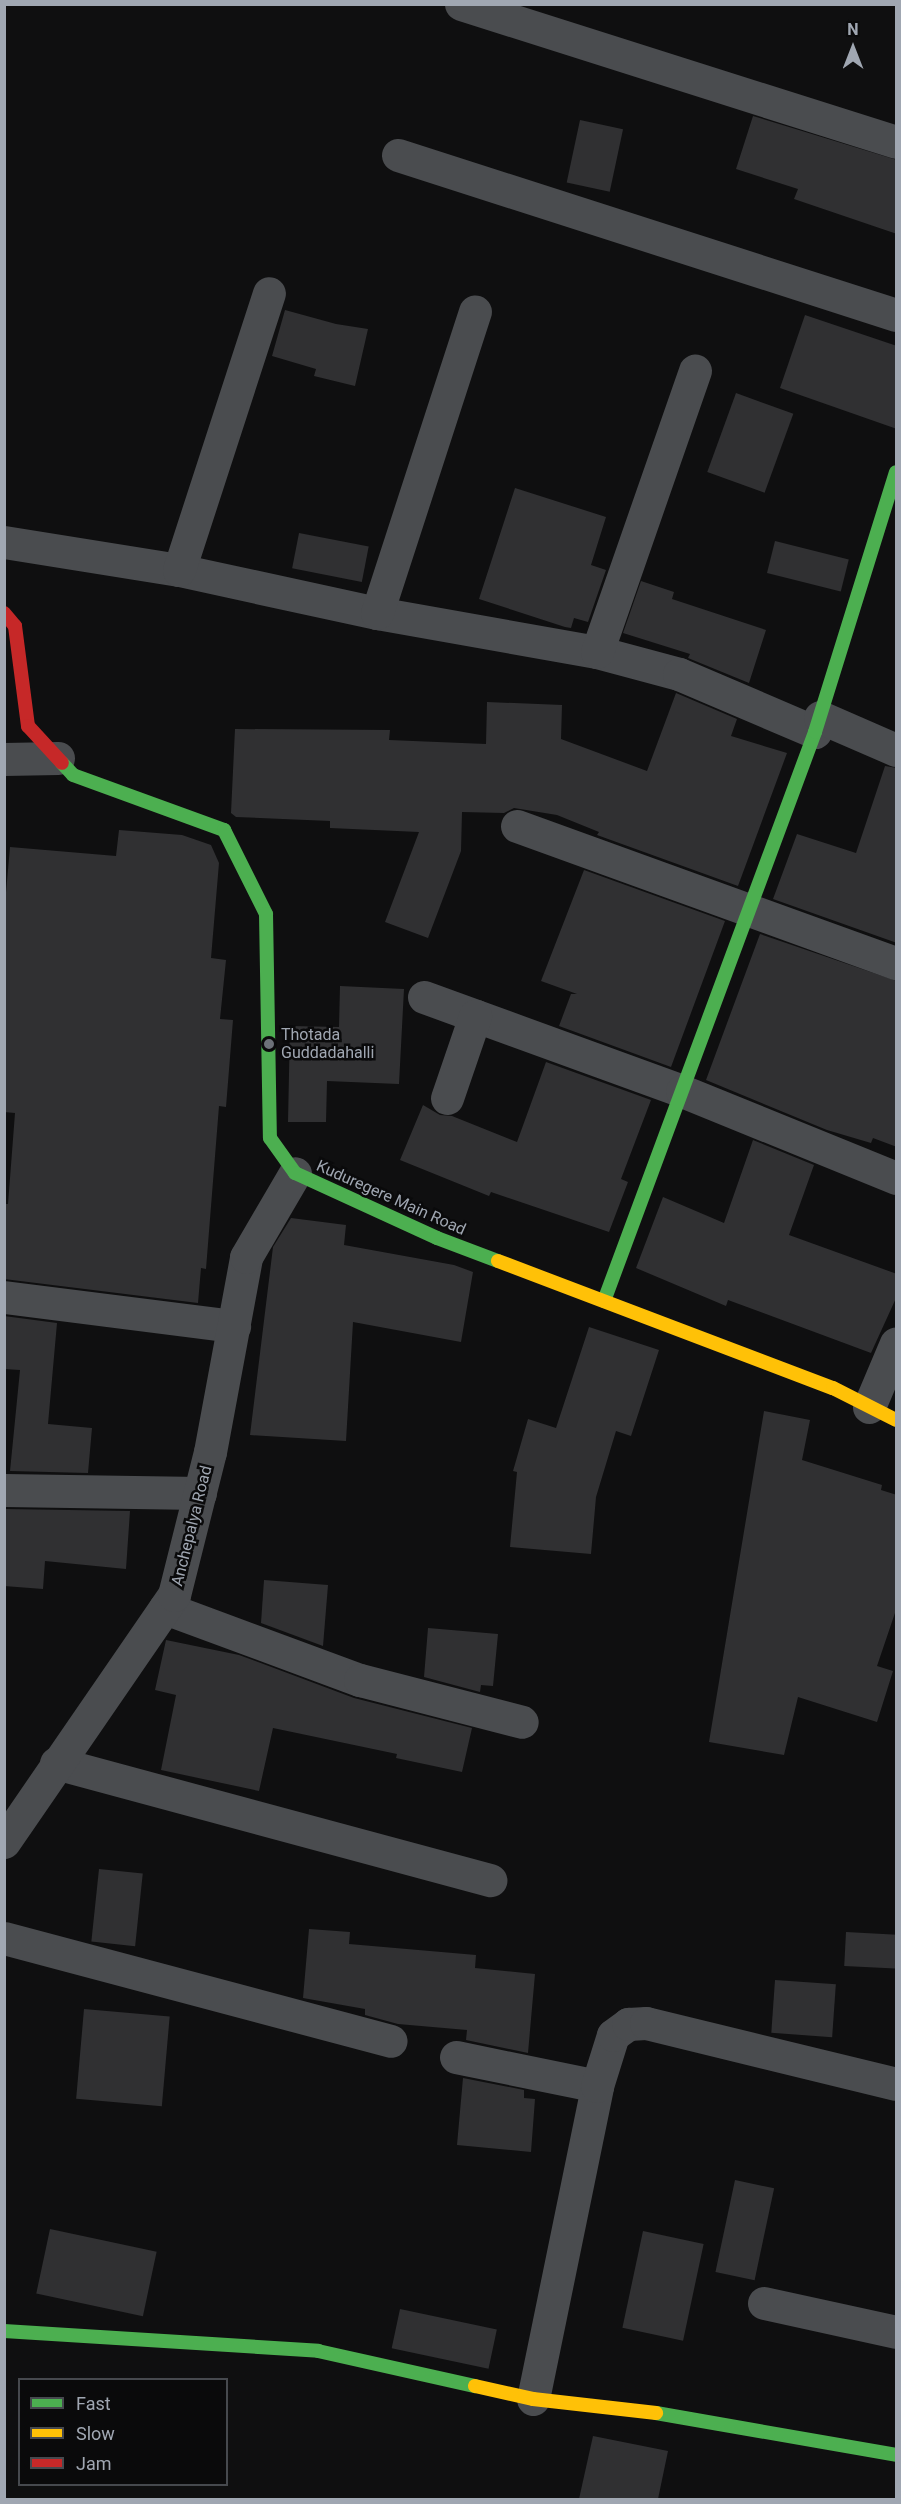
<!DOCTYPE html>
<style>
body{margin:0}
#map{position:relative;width:901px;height:2504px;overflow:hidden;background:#0f0f10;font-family:Roboto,sans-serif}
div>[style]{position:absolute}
.building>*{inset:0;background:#303032;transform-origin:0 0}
.street>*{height:33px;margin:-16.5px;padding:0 16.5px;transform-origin:16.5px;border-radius:16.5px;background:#4a4c4f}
.fast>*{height:14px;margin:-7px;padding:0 7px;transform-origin:7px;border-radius:7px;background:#4caf50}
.slow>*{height:14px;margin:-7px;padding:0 7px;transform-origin:7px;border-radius:7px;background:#ffc107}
.jam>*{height:14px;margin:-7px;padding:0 7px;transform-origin:7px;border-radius:7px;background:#c62828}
.dots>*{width:16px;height:16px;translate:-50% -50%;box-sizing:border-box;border:3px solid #0a0a0b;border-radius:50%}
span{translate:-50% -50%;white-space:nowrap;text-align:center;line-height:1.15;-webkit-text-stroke:5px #0a0a0b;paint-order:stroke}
.poi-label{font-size:16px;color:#a0a7b2}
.left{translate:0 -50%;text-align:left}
.street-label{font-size:16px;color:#a0a7b2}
.frame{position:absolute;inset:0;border:6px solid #a0a7b2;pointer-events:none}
.legend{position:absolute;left:18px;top:2378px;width:210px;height:108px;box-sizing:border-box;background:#0a0a0b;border:2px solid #46494e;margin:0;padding:8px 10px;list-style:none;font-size:18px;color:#a0a7b2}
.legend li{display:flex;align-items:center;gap:12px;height:30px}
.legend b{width:30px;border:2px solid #46494e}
.north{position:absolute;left:823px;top:18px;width:60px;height:60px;-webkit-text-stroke:4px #0a0a0b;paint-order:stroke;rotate:0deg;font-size:16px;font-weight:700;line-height:24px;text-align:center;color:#a0a7b2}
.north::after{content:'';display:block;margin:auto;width:21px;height:27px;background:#a0a7b2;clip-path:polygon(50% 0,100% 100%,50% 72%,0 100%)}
</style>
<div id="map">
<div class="building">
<div style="clip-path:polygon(753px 116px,897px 160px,897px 234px,794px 199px,798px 189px,736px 169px)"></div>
<div style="left:580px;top:120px;width:44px;height:64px;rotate:12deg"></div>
<div style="clip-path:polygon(285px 310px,336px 324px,368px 329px,355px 386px,314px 376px,316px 369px,272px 356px)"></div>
<div style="clip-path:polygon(805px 315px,897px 346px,897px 429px,780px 388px)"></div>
<div style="left:736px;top:393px;width:61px;height:84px;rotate:20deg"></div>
<div style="clip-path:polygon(515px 488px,606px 517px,591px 565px,606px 570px,588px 622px,574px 618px,571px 628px,565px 627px,479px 599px)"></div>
<div style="left:299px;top:533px;width:71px;height:36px;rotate:11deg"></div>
<div style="left:775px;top:541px;width:76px;height:33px;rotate:14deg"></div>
<div style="clip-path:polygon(641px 581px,674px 592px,672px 599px,766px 630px,749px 683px,688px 658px,690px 654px,623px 633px)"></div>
<div style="clip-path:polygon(676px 693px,737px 719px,731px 736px,787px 753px,738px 886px,597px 835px,599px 832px,557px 815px,514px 808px,504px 813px,462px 812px,461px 851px,428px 938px,385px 922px,419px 832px,330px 828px,330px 821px,236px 817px,231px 813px,235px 729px,390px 730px,389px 740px,486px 744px,487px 702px,562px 705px,561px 739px,647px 771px)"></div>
<div style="clip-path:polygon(885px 766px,897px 768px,897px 943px,773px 899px,797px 834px,856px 853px)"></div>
<div style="clip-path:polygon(119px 830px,182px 835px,211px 845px,219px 863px,211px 958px,226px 960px,220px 1019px,233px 1020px,226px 1107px,219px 1106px,206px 1269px,201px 1268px,198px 1303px,4px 1279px,4px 1204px,8px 1204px,15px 1113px,4px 1112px,4px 915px,10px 847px,116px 856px)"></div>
<div style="clip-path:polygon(584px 870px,725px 921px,671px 1067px,559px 1026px,571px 994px,577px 994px,541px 981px)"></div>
<div style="clip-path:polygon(760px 934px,897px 981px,897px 1147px,873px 1138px,871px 1143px,827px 1130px,706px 1080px)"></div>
<div style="clip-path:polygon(340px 986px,404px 989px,399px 1084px,327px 1081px,326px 1122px,288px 1122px,290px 1026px,339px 1027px)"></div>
<div style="clip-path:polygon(546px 1062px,651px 1100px,621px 1179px,628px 1182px,609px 1232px,491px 1192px,489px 1196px,400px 1160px,423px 1105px,440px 1115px,452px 1116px,517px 1142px)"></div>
<div style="clip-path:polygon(753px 1140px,814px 1165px,789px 1235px,897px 1274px,897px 1296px,871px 1353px,728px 1300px,726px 1306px,636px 1268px,663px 1197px,724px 1223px)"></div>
<div style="clip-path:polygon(291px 1218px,346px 1225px,344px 1245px,454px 1265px,473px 1272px,461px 1342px,353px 1322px,346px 1441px,250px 1435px,273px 1247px)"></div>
<div style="clip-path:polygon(4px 1316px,57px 1323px,48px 1424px,92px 1428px,88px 1473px,10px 1471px,20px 1370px,4px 1369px)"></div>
<div style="clip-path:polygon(589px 1327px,659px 1350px,631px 1436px,616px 1431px,596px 1497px,591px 1554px,510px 1547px,517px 1472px,513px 1471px,528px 1419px,556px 1428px)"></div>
<div style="clip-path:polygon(764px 1411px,810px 1420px,802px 1460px,882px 1485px,881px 1490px,897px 1495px,897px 1607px,877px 1666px,893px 1671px,877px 1722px,798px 1697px,784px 1755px,709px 1742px)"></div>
<div style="clip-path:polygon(6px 1509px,130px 1511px,126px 1569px,45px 1561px,43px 1589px,4px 1586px)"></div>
<div style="clip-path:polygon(264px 1580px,328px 1585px,323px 1646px,261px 1623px)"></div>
<div style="clip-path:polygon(428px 1628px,498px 1634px,493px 1686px,481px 1685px,480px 1692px,424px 1677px)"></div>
<div style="clip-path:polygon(166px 1640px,239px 1655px,354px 1698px,472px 1728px,462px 1772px,396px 1758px,397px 1754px,273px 1728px,259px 1791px,161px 1770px,176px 1695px,155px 1690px)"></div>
<div style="left:99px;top:1869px;width:44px;height:73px;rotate:6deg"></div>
<div style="clip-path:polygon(309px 1929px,350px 1932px,349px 1944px,476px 1955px,475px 1968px,535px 1974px,528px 2053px,466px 2040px,467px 2030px,398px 2024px,365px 2015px,365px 2009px,303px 1998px)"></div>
<div style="left:846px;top:1932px;width:51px;height:34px;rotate:3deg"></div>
<div style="left:775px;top:1980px;width:61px;height:53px;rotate:4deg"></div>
<div style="left:84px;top:2009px;width:86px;height:90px;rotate:5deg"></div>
<div style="clip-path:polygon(463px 2078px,524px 2090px,524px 2098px,535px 2099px,531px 2152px,457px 2145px)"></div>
<div style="left:735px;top:2180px;width:40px;height:94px;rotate:12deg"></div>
<div style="left:50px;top:2229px;width:109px;height:66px;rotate:12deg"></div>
<div style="left:643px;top:2231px;width:62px;height:99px;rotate:12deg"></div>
<div style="left:400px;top:2309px;width:99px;height:40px;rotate:12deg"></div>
<div style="clip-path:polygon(593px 2436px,668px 2451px,658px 2499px,579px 2499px)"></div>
</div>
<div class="street">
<div style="left:461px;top:4px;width:456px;rotate:17.6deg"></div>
<div style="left:398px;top:155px;width:523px;rotate:17.81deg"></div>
<div style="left:4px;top:542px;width:177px;rotate:9.1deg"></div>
<div style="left:179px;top:570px;width:203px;rotate:12.3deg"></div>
<div style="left:377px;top:613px;width:223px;rotate:10.1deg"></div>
<div style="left:597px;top:652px;width:85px;rotate:15deg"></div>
<div style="left:679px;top:674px;width:148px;rotate:23.1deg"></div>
<div style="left:179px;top:570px;width:291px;rotate:-72deg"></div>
<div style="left:377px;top:613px;width:317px;rotate:-72deg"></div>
<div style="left:597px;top:652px;width:298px;rotate:-70.8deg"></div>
<div style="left:820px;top:717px;width:83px;rotate:23.5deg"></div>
<div style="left:4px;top:759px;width:54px;rotate:-1.1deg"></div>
<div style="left:517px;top:826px;width:403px;rotate:19.9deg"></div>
<div style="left:424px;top:997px;width:275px;rotate:20deg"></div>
<div style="left:682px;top:1091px;width:231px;rotate:22.1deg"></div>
<div style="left:447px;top:1098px;width:87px;rotate:-71.1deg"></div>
<div style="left:4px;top:1297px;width:232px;rotate:7.2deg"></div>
<div style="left:869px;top:1407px;width:69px;rotate:-67.1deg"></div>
<div style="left:4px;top:1490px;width:196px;rotate:0.9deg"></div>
<div style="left:165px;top:1608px;width:208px;rotate:20.3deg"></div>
<div style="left:360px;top:1680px;width:167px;rotate:14.5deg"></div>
<div style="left:56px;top:1763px;width:450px;rotate:15.1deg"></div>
<div style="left:4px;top:1842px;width:300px;rotate:-55.5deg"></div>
<div style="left:174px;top:1595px;width:147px;rotate:-75.9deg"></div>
<div style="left:210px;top:1452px;width:198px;rotate:-79.5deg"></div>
<div style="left:246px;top:1257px;width:97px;rotate:-59.7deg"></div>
<div style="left:4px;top:1938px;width:400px;rotate:14.9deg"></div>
<div style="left:456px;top:2057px;width:144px;rotate:11.6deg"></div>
<div style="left:764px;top:2303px;width:135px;rotate:12.4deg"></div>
<div style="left:533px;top:2399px;width:319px;rotate:-78.4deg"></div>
<div style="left:597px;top:2086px;width:53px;rotate:-72.6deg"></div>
<div style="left:613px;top:2035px;width:19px;rotate:-36deg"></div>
<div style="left:628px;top:2024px;width:18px;rotate:-3deg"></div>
<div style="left:646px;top:2023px;width:257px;rotate:13.7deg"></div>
</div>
<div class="fast">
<div style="left:62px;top:763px;width:16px;rotate:47deg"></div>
<div style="left:73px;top:775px;width:161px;rotate:20deg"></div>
<div style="left:224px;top:830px;width:94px;rotate:63.4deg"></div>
<div style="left:266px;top:914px;width:224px;rotate:89deg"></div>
<div style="left:270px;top:1138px;width:43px;rotate:54.5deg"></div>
<div style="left:295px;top:1173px;width:156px;rotate:24.6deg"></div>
<div style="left:437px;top:1238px;width:65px;rotate:20.7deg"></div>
<div style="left:604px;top:1301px;width:607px;rotate:-69.65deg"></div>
<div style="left:815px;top:732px;width:272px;rotate:-72.7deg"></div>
<div style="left:4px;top:2331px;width:315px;rotate:3.6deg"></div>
<div style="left:318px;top:2351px;width:161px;rotate:12.6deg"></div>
<div style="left:656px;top:2413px;width:244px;rotate:9.9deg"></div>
</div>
<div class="slow">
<div style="left:498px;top:1261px;width:358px;rotate:20.8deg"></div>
<div style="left:833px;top:1388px;width:71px;rotate:26.9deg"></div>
<div style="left:475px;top:2386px;width:59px;rotate:12.6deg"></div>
<div style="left:533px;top:2399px;width:124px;rotate:6.5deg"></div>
</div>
<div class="jam">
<div style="left:4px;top:613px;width:17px;rotate:50deg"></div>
<div style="left:15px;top:626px;width:101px;rotate:82.6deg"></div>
<div style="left:28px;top:726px;width:50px;rotate:47.4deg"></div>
</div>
<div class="dots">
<div style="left:269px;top:1044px;background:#6d7279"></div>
</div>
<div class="poi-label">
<span class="left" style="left:281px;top:1044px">Thotada<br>Guddadahalli</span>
</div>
<div class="street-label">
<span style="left:391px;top:1198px;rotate:24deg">Kuduregere Main Road</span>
<span style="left:192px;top:1526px;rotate:-76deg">Anchepalya Road</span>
</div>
<div class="frame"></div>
<ul class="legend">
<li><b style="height:8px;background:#4caf50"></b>Fast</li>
<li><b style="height:8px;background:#ffc107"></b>Slow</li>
<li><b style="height:8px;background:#c62828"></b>Jam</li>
</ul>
<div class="north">N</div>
</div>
